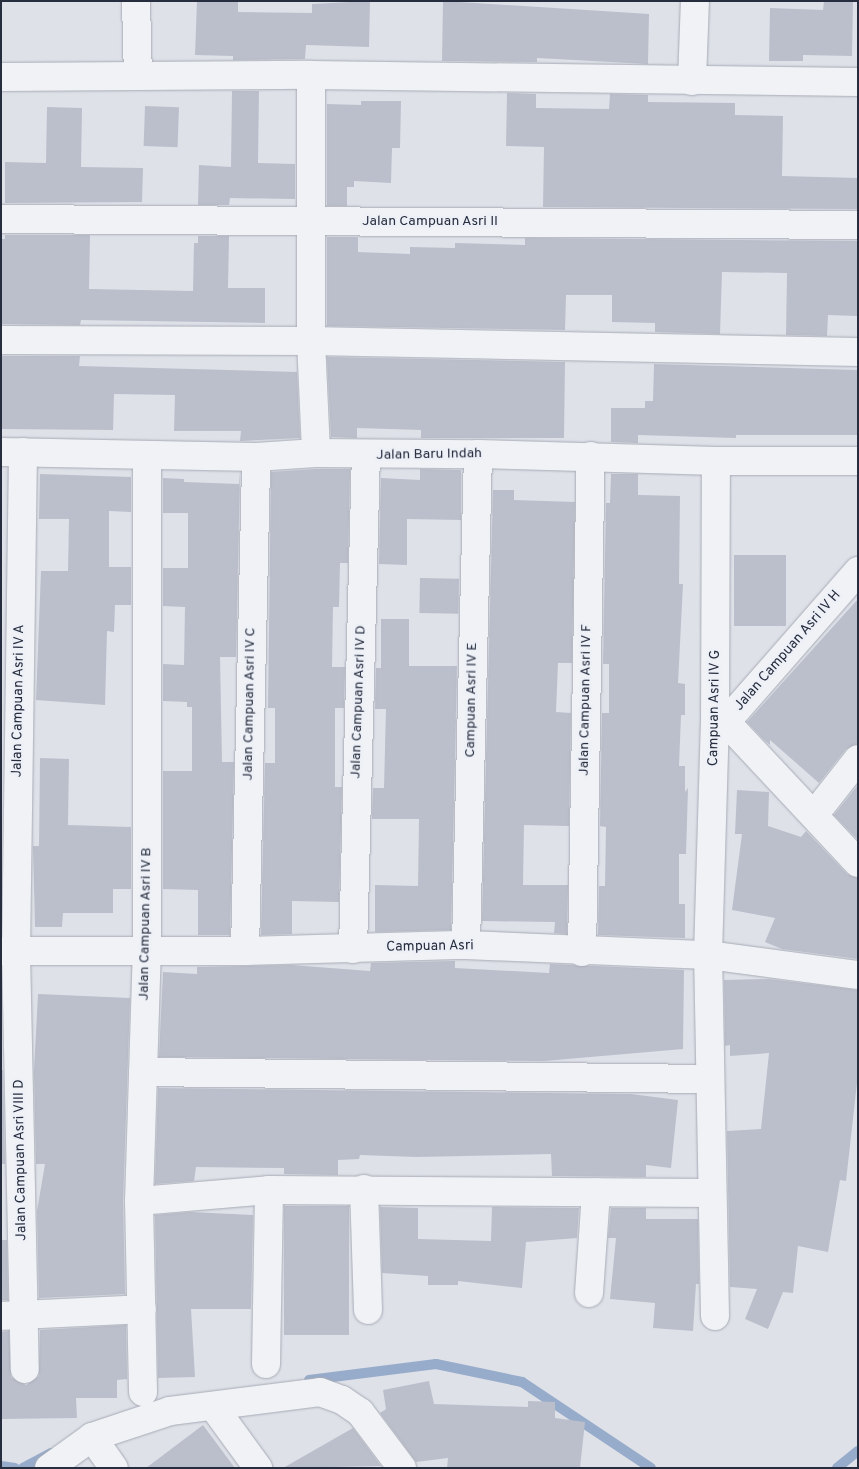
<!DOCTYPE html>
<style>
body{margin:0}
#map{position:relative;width:859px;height:1469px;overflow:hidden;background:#dee1e8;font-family:Overpass,sans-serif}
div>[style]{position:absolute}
.stream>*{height:10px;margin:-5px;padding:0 5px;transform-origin:5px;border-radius:5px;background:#97abca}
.building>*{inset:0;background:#bbbfcb;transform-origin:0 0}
.roads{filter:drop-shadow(0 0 1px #a7abb5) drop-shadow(0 0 1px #a7abb5)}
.minor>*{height:28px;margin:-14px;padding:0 14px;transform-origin:14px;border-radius:14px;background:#f0f2f6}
span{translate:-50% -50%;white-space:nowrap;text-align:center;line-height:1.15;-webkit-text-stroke:4.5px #edf0f6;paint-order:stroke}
.street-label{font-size:14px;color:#262d3f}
.frame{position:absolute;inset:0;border:2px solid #262d3f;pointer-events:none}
</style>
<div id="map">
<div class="stream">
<div style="left:309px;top:1380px;width:128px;rotate:-7.2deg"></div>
<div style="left:436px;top:1364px;width:88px;rotate:11.8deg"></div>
<div style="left:522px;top:1382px;width:155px;rotate:33.7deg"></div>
<div style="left:1px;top:1466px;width:14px;rotate:8deg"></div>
<div style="left:23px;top:1468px;width:32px;rotate:-28deg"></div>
<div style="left:837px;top:1468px;width:27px;rotate:-39deg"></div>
</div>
<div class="building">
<div style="clip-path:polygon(197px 1px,238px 1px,238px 12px,312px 13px,312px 4px,370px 1px,369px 47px,306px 45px,305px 59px,233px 60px,233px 56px,195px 55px)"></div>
<div style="clip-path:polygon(443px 1px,649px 14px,648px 64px,537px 58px,537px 62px,442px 61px)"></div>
<div style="clip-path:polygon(824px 1px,853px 1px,852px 56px,803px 55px,803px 61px,769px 61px,770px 8px,823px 10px)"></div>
<div style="clip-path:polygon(232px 91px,259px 91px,258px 163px,295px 164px,295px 199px,230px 198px,229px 205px,198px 205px,199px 165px,231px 167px)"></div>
<div style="clip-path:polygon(507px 93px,536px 94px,536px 108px,609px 109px,610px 94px,648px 95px,648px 102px,735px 103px,735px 115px,783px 116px,782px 176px,858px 178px,858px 209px,543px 207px,544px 147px,506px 146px)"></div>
<div style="clip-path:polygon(361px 101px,401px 101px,400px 148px,392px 148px,391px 183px,354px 181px,354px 187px,347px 187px,347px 206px,327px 206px,327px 104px,361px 105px)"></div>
<div style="left:145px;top:106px;width:34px;height:40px;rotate:2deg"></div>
<div style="clip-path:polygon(47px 107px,82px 108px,81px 167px,143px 168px,142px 202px,5px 203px,5px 162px,46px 163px)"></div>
<div style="clip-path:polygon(5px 235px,90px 235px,89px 289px,193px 291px,194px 243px,198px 243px,198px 236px,229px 236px,228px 288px,265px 288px,265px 323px,81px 320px,80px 325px,1px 324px,1px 239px,5px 239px)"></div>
<div style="clip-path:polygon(327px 237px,358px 237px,358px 252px,410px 254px,410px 247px,455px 248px,455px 243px,525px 245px,525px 238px,858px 241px,858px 316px,828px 315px,827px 336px,786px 335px,787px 273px,722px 272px,720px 334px,655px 332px,655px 323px,612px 322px,612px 295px,566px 295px,565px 330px,327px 326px)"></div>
<div style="clip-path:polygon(1px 356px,80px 356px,79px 366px,297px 372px,300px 438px,240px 441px,241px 431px,174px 431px,175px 395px,114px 394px,113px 430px,1px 429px)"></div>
<div style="clip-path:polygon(327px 357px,565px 362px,564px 438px,421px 438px,421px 430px,357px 428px,357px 438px,331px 437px)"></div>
<div style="clip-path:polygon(654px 364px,858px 370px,858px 435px,736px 435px,736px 438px,638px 435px,638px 443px,611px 442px,611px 408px,645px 408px,645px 401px,653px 401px)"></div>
<div style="clip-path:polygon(316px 469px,350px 469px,348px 563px,340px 563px,339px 607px,333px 607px,332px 667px,345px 667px,344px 708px,335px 708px,335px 787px,342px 787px,339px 902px,292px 901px,292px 934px,261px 935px,265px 763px,275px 763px,275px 708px,268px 708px,271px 472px)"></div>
<div style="clip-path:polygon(420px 469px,461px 470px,461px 520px,407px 519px,407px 565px,379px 564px,381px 478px,420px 480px)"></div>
<div style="clip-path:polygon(240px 472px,236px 657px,220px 657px,222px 762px,234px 762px,230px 935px,198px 935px,198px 890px,163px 889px,163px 771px,192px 771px,192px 707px,187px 707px,187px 702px,163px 701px,163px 664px,184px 665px,185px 607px,163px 606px,163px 568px,188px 568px,188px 513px,163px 513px,163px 478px,184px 479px,184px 482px,239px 484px)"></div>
<div style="clip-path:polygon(40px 474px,131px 477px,131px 512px,109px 511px,109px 567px,131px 567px,131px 605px,115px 605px,114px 632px,107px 631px,105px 705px,36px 700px,41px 571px,68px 571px,69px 519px,39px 519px)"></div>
<div style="clip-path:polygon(611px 474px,638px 474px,638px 495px,680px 496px,679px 584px,683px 584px,678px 683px,685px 684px,685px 715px,681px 715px,679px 766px,685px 766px,685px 792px,688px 788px,686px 854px,679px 854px,679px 904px,685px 904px,685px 938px,598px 935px,599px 886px,605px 886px,606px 827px,600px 826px,602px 713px,609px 713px,609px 664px,603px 664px,606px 503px,610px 503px)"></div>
<div style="clip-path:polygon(493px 490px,514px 490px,514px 500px,575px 502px,572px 663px,558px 663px,556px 712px,571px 713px,569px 826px,524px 825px,523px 885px,568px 885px,567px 934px,554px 933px,555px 922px,482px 921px)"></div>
<div style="left:734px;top:555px;width:52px;height:71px"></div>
<div style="left:420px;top:578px;width:39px;height:35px;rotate:1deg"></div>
<div style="clip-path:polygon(858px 599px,858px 744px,846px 749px,819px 783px,770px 740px,770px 745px,764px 740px,747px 722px)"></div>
<div style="clip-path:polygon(381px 619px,409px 619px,409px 666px,457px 666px,451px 930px,375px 932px,375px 885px,418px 886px,419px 819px,372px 819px,373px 788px,384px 788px,386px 709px,375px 709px,376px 668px,381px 668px)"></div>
<div style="clip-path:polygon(40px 758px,69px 759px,68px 825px,131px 827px,131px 889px,113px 889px,113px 913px,63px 913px,62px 927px,35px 927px,33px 846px,39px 846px)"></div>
<div style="clip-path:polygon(858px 785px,858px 840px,834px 815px)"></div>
<div style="clip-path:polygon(737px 790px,769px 792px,768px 826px,801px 837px,806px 831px,847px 874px,858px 878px,858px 959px,782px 949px,765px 942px,775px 918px,732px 910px,742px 834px,735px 834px)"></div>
<div style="clip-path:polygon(455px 961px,455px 968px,549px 973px,550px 964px,684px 970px,683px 1049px,544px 1061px,159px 1057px,163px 972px,197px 974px,197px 967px,291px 965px,370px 971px,371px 963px)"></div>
<div style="clip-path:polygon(769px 979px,858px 990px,858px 1074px,846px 1181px,840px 1180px,828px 1252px,798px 1246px,793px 1293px,783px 1292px,768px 1329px,745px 1319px,757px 1289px,730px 1287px,727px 1131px,761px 1129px,769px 1053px,730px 1056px,730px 1045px,725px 1046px,724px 980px)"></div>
<div style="clip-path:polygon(38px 994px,130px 998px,123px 1201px,125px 1294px,39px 1298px,37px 1211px,45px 1164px,36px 1164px,34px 1071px)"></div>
<div style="clip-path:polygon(1px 1070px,3px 1070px,5px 1164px,1px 1164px)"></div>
<div style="clip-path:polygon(158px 1088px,631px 1094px,678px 1100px,671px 1168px,646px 1165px,646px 1177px,552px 1176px,551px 1154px,417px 1157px,360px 1155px,359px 1159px,338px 1160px,338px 1175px,284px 1174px,284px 1168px,196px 1167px,194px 1181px,155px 1184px)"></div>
<div style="left:284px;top:1206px;width:65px;height:129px"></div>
<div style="clip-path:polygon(380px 1207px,418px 1208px,418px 1239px,491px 1241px,492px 1207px,579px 1208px,577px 1238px,526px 1242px,522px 1288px,458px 1281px,458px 1285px,428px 1285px,428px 1276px,382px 1273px)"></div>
<div style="clip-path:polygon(611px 1208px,646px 1208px,646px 1219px,698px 1219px,699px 1284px,696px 1284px,693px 1331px,653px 1328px,655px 1303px,610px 1299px,616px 1238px,608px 1238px)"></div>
<div style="clip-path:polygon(190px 1212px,253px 1215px,251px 1309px,191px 1309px,195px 1377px,158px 1378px,155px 1215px)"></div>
<div style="clip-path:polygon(1px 1240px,7px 1240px,8px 1300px,1px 1300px)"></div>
<div style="clip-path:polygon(126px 1325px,127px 1379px,117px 1380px,117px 1398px,76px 1398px,77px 1418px,1px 1419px,1px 1332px,9px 1331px,11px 1377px,26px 1385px,39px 1376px,40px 1330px)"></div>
<div style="clip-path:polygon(429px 1381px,434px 1404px,528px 1407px,528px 1401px,555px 1402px,555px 1418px,585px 1422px,580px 1468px,447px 1468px,448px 1458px,416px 1462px,380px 1413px,386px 1409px,383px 1390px)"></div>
<div style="clip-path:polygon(203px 1425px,235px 1468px,146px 1468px)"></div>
<div style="clip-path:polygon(353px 1428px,381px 1466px,283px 1468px)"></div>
</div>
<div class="roads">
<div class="minor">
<div style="left:136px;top:1px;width:75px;rotate:88.5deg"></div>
<div style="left:311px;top:75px;width:266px;rotate:90deg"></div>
<div style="left:311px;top:341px;width:112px;rotate:87.4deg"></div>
<div style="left:1px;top:77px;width:310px;rotate:-0.4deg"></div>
<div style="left:311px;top:75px;width:547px;rotate:0.73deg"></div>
<div style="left:692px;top:81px;width:80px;rotate:-87.9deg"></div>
<div style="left:1px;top:219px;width:857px;rotate:0.4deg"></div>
<div style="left:1px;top:340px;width:310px;rotate:0.2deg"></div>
<div style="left:311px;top:341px;width:547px;rotate:1.15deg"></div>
<div style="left:1px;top:452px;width:255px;rotate:1.1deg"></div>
<div style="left:256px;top:457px;width:60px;rotate:-3.8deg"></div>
<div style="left:316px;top:453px;width:162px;rotate:0.4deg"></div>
<div style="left:478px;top:454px;width:238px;rotate:1.7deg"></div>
<div style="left:716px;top:461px;width:142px"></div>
<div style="left:23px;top:452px;width:499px;rotate:90.8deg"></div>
<div style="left:16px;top:951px;width:418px;rotate:88.8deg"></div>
<div style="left:726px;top:722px;width:193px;rotate:46.9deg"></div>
<div style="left:715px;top:724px;width:11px;rotate:-10deg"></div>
<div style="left:726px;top:722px;width:201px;rotate:-48.8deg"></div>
<div style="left:814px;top:815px;width:71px;rotate:-51.8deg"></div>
<div style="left:466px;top:945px;width:491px;rotate:-88.6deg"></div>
<div style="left:353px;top:949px;width:494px;rotate:-88.5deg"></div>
<div style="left:1px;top:951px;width:244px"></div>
<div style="left:245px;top:951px;width:221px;rotate:-1.6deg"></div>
<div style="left:466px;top:945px;width:242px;rotate:2.4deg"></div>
<div style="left:708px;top:955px;width:151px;rotate:7.6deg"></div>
<div style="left:245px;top:951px;width:494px;rotate:-88.7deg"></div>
<div style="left:582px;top:952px;width:496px;rotate:-89deg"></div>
<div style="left:143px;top:1072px;width:567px;rotate:0.71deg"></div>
<div style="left:364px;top:1189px;width:121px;rotate:88.1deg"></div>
<div style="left:139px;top:1201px;width:130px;rotate:-4.8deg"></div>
<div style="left:269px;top:1190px;width:443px;rotate:0.4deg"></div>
<div style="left:589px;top:1293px;width:101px;rotate:-86deg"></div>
<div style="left:1px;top:1316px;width:141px;rotate:-2.8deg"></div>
<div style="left:715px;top:1316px;width:361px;rotate:-91.1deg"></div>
<div style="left:708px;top:955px;width:231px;rotate:-88.3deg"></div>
<div style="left:715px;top:724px;width:263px;rotate:-89.8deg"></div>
<div style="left:266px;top:1364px;width:174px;rotate:-89deg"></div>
<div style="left:143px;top:1392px;width:191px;rotate:-91.2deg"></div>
<div style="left:139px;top:1201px;width:250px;rotate:-88.2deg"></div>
<div style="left:147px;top:951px;width:495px;rotate:-90deg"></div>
<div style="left:213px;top:1406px;width:77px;rotate:54deg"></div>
<div style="left:92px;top:1437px;width:38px;rotate:55deg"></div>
<div style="left:49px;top:1468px;width:53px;rotate:-35.8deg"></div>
<div style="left:92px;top:1437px;width:82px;rotate:-18.4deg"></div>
<div style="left:170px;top:1411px;width:151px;rotate:-7.2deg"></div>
<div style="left:320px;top:1392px;width:23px;rotate:20deg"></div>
<div style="left:342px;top:1400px;width:22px;rotate:34deg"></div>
<div style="left:360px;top:1412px;width:70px;rotate:53.1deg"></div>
</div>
</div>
<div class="street-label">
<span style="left:430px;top:222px">Jalan Campuan Asri II</span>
<span style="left:429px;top:455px;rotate:-1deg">Jalan Baru Indah</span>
<span style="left:788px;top:651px;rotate:-49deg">Jalan Campuan Asri IV H</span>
<span style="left:472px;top:700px;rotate:-89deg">Campuan Asri IV E</span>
<span style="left:586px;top:700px;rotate:-89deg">Jalan Campuan Asri IV F</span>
<span style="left:19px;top:701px;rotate:-89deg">Jalan Campuan Asri IV A</span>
<span style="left:359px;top:702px;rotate:-88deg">Jalan Campuan Asri IV D</span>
<span style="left:250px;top:704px;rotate:-89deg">Jalan Campuan Asri IV C</span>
<span style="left:715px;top:708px;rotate:-89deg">Campuan Asri IV G</span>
<span style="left:146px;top:924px;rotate:-89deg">Jalan Campuan Asri IV B</span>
<span style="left:430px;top:947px;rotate:-1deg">Campuan Asri</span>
<span style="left:21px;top:1160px;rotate:-91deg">Jalan Campuan Asri VIII D</span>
</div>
<div class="frame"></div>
</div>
